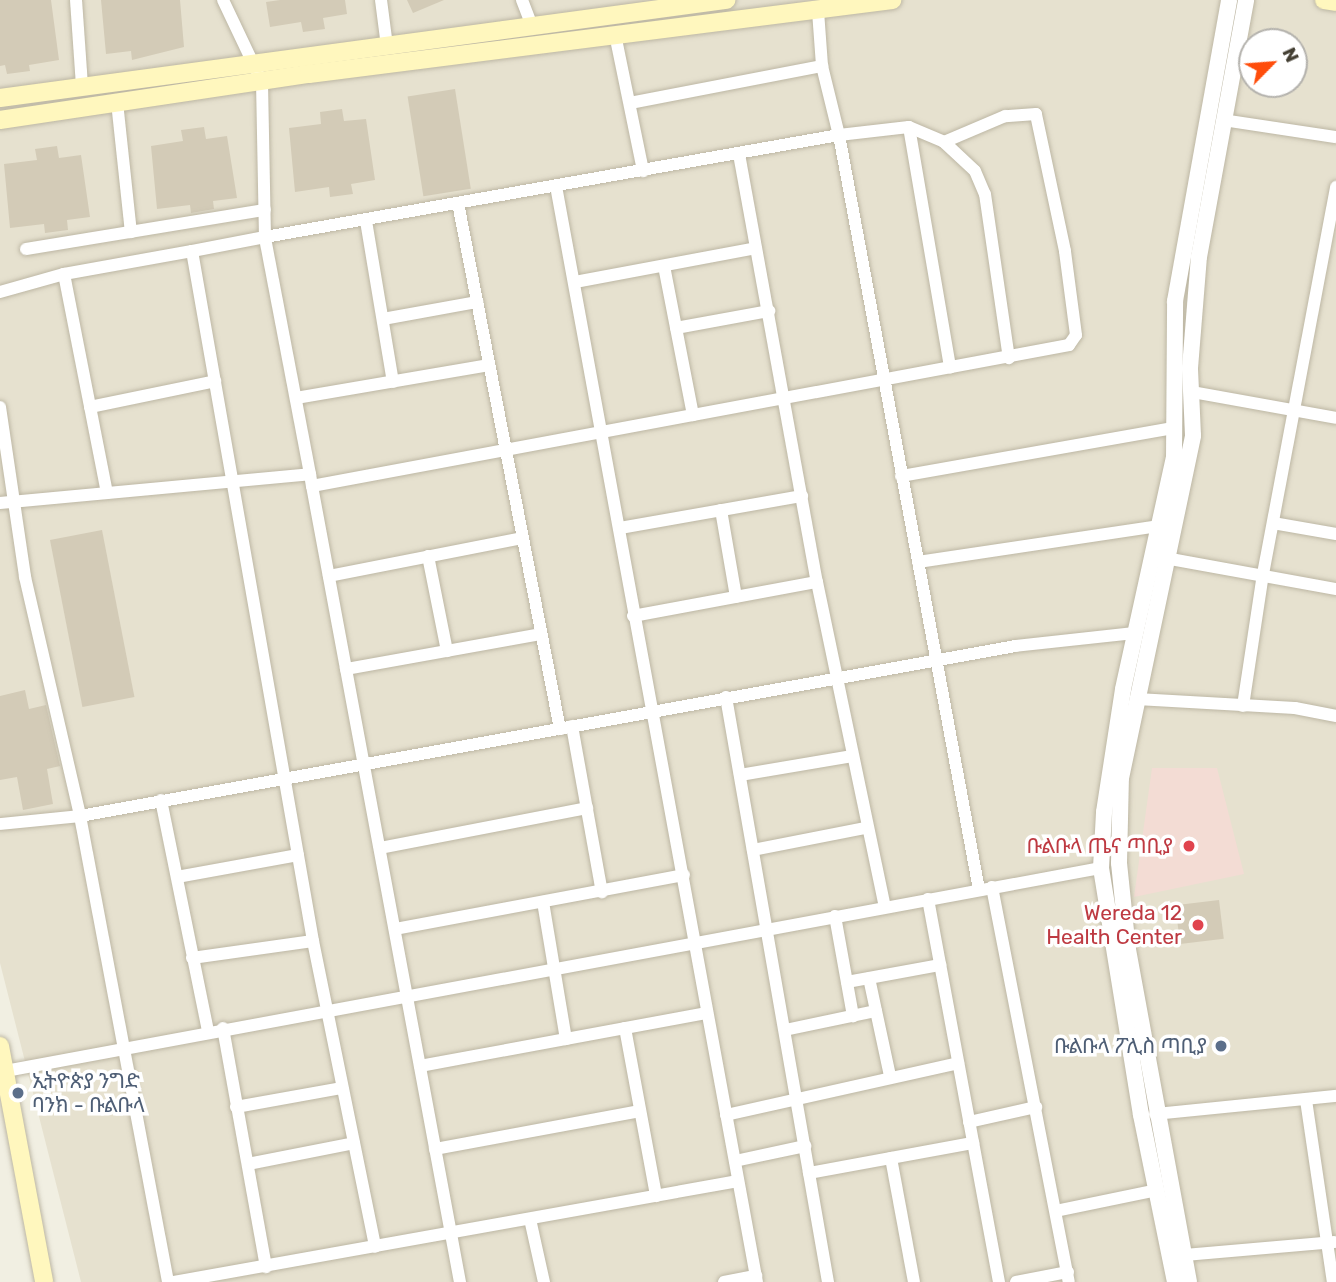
<!DOCTYPE html>
<meta charset="utf-8">
<style>
body{margin:0}
#map{position:relative;width:1336px;height:1282px;overflow:hidden;background:#f1efe2;font-family:Rubik,"Noto Sans Ethiopic",sans-serif}
div>[style]{position:absolute}
.residential>*{inset:0;background:#e6e1cf}
.medical>*{inset:0;background:#f3dcd4}
.building>*{inset:0;background:#d3cbb7;transform-origin:0 0}
.roads{filter:drop-shadow(0 0 2px #bdb7a4) drop-shadow(0 0 2px #bdb7a4)}
.minor>*{height:12px;margin:-6px;padding:0 6px;transform-origin:6px;border-radius:6px;background:#fff}
.tertiary>*{height:16px;margin:-8px;padding:0 8px;transform-origin:8px;border-radius:8px;background:#fff}
.secondary>*{height:18px;margin:-9px;padding:0 9px;transform-origin:9px;border-radius:9px;background:#fff7be}
.dots>*{width:19px;height:19px;translate:-50% -50%;box-sizing:border-box;border:4px solid #fff;border-radius:50%}
span{translate:-50% -50%;white-space:nowrap;text-align:center;line-height:1.15;-webkit-text-stroke:7px #fff;paint-order:stroke}
.health-label{font-size:21px;color:#be3a42}
.right{translate:-100% -50%;text-align:right}
.service-label{font-size:21px;color:#4e5e75}
.left{translate:0 -50%;text-align:left}
.north{position:absolute;left:1238px;top:28px;width:70px;height:70px;box-sizing:border-box;background:#fff;border:2px solid #b4b2ad;border-radius:50%;rotate:65deg;font-size:19px;font-weight:700;line-height:28px;text-align:center;color:#433e32}
.north::after{content:'';display:block;margin:auto;width:24px;height:32px;background:#ff4d0b;clip-path:polygon(50% 0,100% 100%,50% 72%,0 100%)}
</style>
<div id="map">
<div class="residential">
<div style="clip-path:polygon(evenodd,0 0,1336px 0,1336px 1282px,81px 1282px,0 963px,0 0,1252px 42px,1294px 42px,1294px 84px,1252px 84px,1252px 42px)"></div>
</div>
<div class="medical">
<div style="clip-path:polygon(1152px 768px,1217px 768px,1244px 874px,1134px 897px)"></div>
</div>
<div class="building">
<div style="clip-path:polygon(0 0,51px 0,59px 60px,29px 65px,30px 71px,7px 74px,5px 65px,0 66px)"></div>
<div style="clip-path:polygon(101px 0,180px 0,184px 47px,132px 60px,131px 51px,106px 54px)"></div>
<div style="clip-path:polygon(280px 0,345px 0,347px 14px,323px 18px,325px 29px,303px 32px,301px 22px,270px 27px,266px 2px)"></div>
<div style="clip-path:polygon(407px 0,444px 0,413px 13px)"></div>
<div style="left:455px;top:89px;width:101px;height:48px;rotate:81deg"></div>
<div style="clip-path:polygon(342px 109px,344px 121px,366px 119px,375px 180px,351px 184px,353px 194px,330px 197px,329px 187px,295px 192px,289px 128px,321px 124px,320px 112px)"></div>
<div style="clip-path:polygon(204px 127px,206px 139px,227px 136px,237px 198px,213px 201px,214px 209px,191px 213px,190px 205px,157px 209px,151px 146px,183px 141px,181px 130px)"></div>
<div style="clip-path:polygon(57px 146px,59px 158px,81px 155px,90px 217px,67px 220px,68px 230px,45px 233px,44px 224px,10px 228px,4px 164px,37px 160px,35px 149px)"></div>
<div style="left:102px;top:530px;width:170px;height:53px;rotate:79deg"></div>
<div style="clip-path:polygon(25px 690px,29px 709px,46px 705px,60px 766px,47px 769px,53px 804px,23px 810px,17px 777px,0 780px,0 696px)"></div>
<div style="left:1219px;top:900px;width:39px;height:44px;rotate:83deg"></div>
</div>
<div class="roads">
<div class="minor">
<div style="left:76px;top:0;width:85px;rotate:86deg"></div>
<div style="left:223px;top:0;width:91px;rotate:64.6deg"></div>
<div style="left:262px;top:82px;width:155px;rotate:88.9deg"></div>
<div style="left:265px;top:237px;width:583px;rotate:-10.08deg"></div>
<div style="left:839px;top:135px;width:768px;rotate:79.49deg"></div>
<div style="left:381px;top:0;width:46px;rotate:82.6deg"></div>
<div style="left:522px;top:0;width:28px;rotate:69deg"></div>
<div style="left:818px;top:11px;width:55px;rotate:85.8deg"></div>
<div style="left:822px;top:66px;width:71px;rotate:76.2deg"></div>
<div style="left:839px;top:135px;width:70px;rotate:-6.5deg"></div>
<div style="left:909px;top:127px;width:38px;rotate:23deg"></div>
<div style="left:944px;top:142px;width:42px;rotate:43.1deg"></div>
<div style="left:975px;top:171px;width:25px;rotate:67deg"></div>
<div style="left:985px;top:194px;width:166px;rotate:81.7deg"></div>
<div style="left:616px;top:39px;width:135px;rotate:78.4deg"></div>
<div style="left:117px;top:102px;width:131px;rotate:83.9deg"></div>
<div style="left:630px;top:103px;width:196px;rotate:-10.9deg"></div>
<div style="left:1223px;top:120px;width:114px;rotate:8.6deg"></div>
<div style="left:909px;top:127px;width:244px;rotate:80.3deg"></div>
<div style="left:739px;top:154px;width:435px;rotate:79.7deg"></div>
<div style="left:817px;top:582px;width:332px;rotate:78.2deg"></div>
<div style="left:556px;top:186px;width:1114px;rotate:79.61deg"></div>
<div style="left:458px;top:203px;width:536px;rotate:79.03deg"></div>
<div style="left:366px;top:221px;width:163px;rotate:80.5deg"></div>
<div style="left:26px;top:249px;width:242px;rotate:-9.3deg"></div>
<div style="left:664px;top:266px;width:152px;rotate:79deg"></div>
<div style="left:64px;top:274px;width:223px;rotate:78.9deg"></div>
<div style="left:575px;top:282px;width:184px;rotate:-10.6deg"></div>
<div style="left:0;top:292px;width:66px;rotate:-15.7deg"></div>
<div style="left:64px;top:274px;width:130px;rotate:-10.2deg"></div>
<div style="left:383px;top:319px;width:96px;rotate:-10.3deg"></div>
<div style="left:676px;top:328px;width:95px;rotate:-10.4deg"></div>
<div style="left:1192px;top:392px;width:146px;rotate:10.2deg"></div>
<div style="left:296px;top:398px;width:196px;rotate:-9.7deg"></div>
<div style="left:0;top:407px;width:172px;rotate:81.6deg"></div>
<div style="left:25px;top:577px;width:245px;rotate:77deg"></div>
<div style="left:80px;top:816px;width:474px;rotate:79.3deg"></div>
<div style="left:90px;top:407px;width:128px;rotate:-11.7deg"></div>
<div style="left:310px;top:474px;width:241px;rotate:-100.8deg"></div>
<div style="left:265px;top:237px;width:74px;rotate:169.1deg"></div>
<div style="left:192px;top:251px;width:701px;rotate:80.05deg"></div>
<div style="left:313px;top:941px;width:312px;rotate:78.5deg"></div>
<div style="left:901px;top:476px;width:276px;rotate:-10deg"></div>
<div style="left:312px;top:486px;width:810px;rotate:79.47deg"></div>
<div style="left:0;top:503px;width:311px;rotate:-5.3deg"></div>
<div style="left:310px;top:474px;width:12px;rotate:81deg"></div>
<div style="left:312px;top:486px;width:770px;rotate:-10.55deg"></div>
<div style="left:1069px;top:345px;width:12px;rotate:-55deg"></div>
<div style="left:1076px;top:335px;width:85px;rotate:-97.5deg"></div>
<div style="left:1065px;top:251px;width:140px;rotate:-102deg"></div>
<div style="left:1036px;top:114px;width:31px;rotate:176deg"></div>
<div style="left:1005px;top:116px;width:66px;rotate:156.9deg"></div>
<div style="left:721px;top:510px;width:88px;rotate:80.2deg"></div>
<div style="left:1273px;top:523px;width:64px;rotate:9.9deg"></div>
<div style="left:620px;top:528px;width:185px;rotate:-10deg"></div>
<div style="left:428px;top:556px;width:97px;rotate:78.7deg"></div>
<div style="left:1165px;top:558px;width:174px;rotate:10.3deg"></div>
<div style="left:918px;top:562px;width:251px;rotate:-8.5deg"></div>
<div style="left:329px;top:576px;width:197px;rotate:-11.1deg"></div>
<div style="left:633px;top:616px;width:187px;rotate:-10.5deg"></div>
<div style="left:346px;top:669px;width:197px;rotate:-10.2deg"></div>
<div style="left:726px;top:697px;width:594px;rotate:80.11deg"></div>
<div style="left:1137px;top:699px;width:158px;rotate:3.3deg"></div>
<div style="left:1295px;top:708px;width:42px;rotate:11deg"></div>
<div style="left:1243px;top:706px;width:134px;rotate:-81.4deg"></div>
<div style="left:1263px;top:574px;width:394px;rotate:-79.3deg"></div>
<div style="left:572px;top:726px;width:169px;rotate:79.8deg"></div>
<div style="left:740px;top:775px;width:114px;rotate:-9.6deg"></div>
<div style="left:161px;top:800px;width:236px;rotate:78.5deg"></div>
<div style="left:0;top:824px;width:80px;rotate:-5.7deg"></div>
<div style="left:80px;top:816px;width:950px;rotate:-10.3deg"></div>
<div style="left:1015px;top:646px;width:121px;rotate:-6.2deg"></div>
<div style="left:380px;top:848px;width:211px;rotate:-10.9deg"></div>
<div style="left:753px;top:850px;width:114px;rotate:-11.1deg"></div>
<div style="left:177px;top:877px;width:123px;rotate:-10.3deg"></div>
<div style="left:992px;top:887px;width:402px;rotate:79deg"></div>
<div style="left:928px;top:899px;width:390px;rotate:79.5deg"></div>
<div style="left:543px;top:902px;width:139px;rotate:80.5deg"></div>
<div style="left:835px;top:916px;width:102px;rotate:79.8deg"></div>
<div style="left:395px;top:929px;width:294px;rotate:-10.6deg"></div>
<div style="left:192px;top:958px;width:122px;rotate:-8deg"></div>
<div style="left:869px;top:978px;width:100px;rotate:77.9deg"></div>
<div style="left:847px;top:982px;width:95px;rotate:-10.4deg"></div>
<div style="left:223px;top:1028px;width:243px;rotate:79.8deg"></div>
<div style="left:625px;top:1028px;width:171px;rotate:79.5deg"></div>
<div style="left:785px;top:1030px;width:93px;rotate:-11.8deg"></div>
<div style="left:420px;top:1066px;width:292px;rotate:-10.5deg"></div>
<div style="left:0;top:1072px;width:1120px;rotate:-10.5deg"></div>
<div style="left:1306px;top:1100px;width:184px;rotate:81.6deg"></div>
<div style="left:236px;top:1107px;width:108px;rotate:-10.2deg"></div>
<div style="left:1155px;top:1114px;width:182px;rotate:-5.7deg"></div>
<div style="left:726px;top:1115px;width:238px;rotate:-12.6deg"></div>
<div style="left:969px;top:1122px;width:69px;rotate:-12.6deg"></div>
<div style="left:435px;top:1149px;width:208px;rotate:-10.5deg"></div>
<div style="left:891px;top:1158px;width:126px;rotate:79.5deg"></div>
<div style="left:735px;top:1161px;width:72px;rotate:-12.1deg"></div>
<div style="left:248px;top:1164px;width:108px;rotate:-11.2deg"></div>
<div style="left:809px;top:1173px;width:167px;rotate:-10.4deg"></div>
<div style="left:1056px;top:1211px;width:103px;rotate:-11.7deg"></div>
<div style="left:530px;top:1219px;width:65px;rotate:77.5deg"></div>
<div style="left:1185px;top:1255px;width:150px;rotate:-5deg"></div>
<div style="left:174px;top:1282px;width:573px;rotate:-10.15deg"></div>
<div style="left:724px;top:1282px;width:33px;rotate:-11deg"></div>
<div style="left:1016px;top:1282px;width:53px;rotate:-10.9deg"></div>
</div>
<div class="tertiary">
<div style="left:1175px;top:1282px;width:170px;rotate:-101.5deg"></div>
<div style="left:1141px;top:1115px;width:250px;rotate:-99.2deg"></div>
<div style="left:1101px;top:868px;width:56px;rotate:-86.9deg"></div>
<div style="left:1104px;top:812px;width:124px;rotate:-81.2deg"></div>
<div style="left:1123px;top:689px;width:237px;rotate:-77.6deg"></div>
<div style="left:1174px;top:458px;width:157px;rotate:-89.6deg"></div>
<div style="left:1175px;top:301px;width:306px;rotate:-79.8deg"></div>
<div style="left:1189px;top:1282px;width:338px;rotate:-100.4deg"></div>
<div style="left:1128px;top:950px;width:87px;rotate:-95.9deg"></div>
<div style="left:1119px;top:863px;width:85px;rotate:-88.7deg"></div>
<div style="left:1121px;top:778px;width:350px;rotate:-78.1deg"></div>
<div style="left:1193px;top:435px;width:67px;rotate:-92.6deg"></div>
<div style="left:1190px;top:368px;width:111px;rotate:-85.4deg"></div>
<div style="left:1199px;top:257px;width:261px;rotate:-79.6deg"></div>
</div>
<div class="secondary">
<div style="left:1324px;top:0;width:12px;rotate:9deg"></div>
<div style="left:0;top:98px;width:733px;rotate:-7.69deg"></div>
<div style="left:0;top:120px;width:312px;rotate:-8.5deg"></div>
<div style="left:309px;top:74px;width:588px;rotate:-7.23deg"></div>
<div style="left:0;top:1046px;width:240px;rotate:79.4deg"></div>
</div>
</div>
<div class="dots">
<div style="left:1189px;top:846px;background:#e0444e"></div>
<div style="left:1198px;top:925px;background:#e0444e"></div>
<div style="left:1221px;top:1046px;background:#5c6f8a"></div>
<div style="left:18px;top:1093px;background:#5c6f8a"></div>
</div>
<div class="health-label">
<span class="right" style="left:1173px;top:846px">ቡልቡላ ጤና ጣቢያ</span>
<span class="right" style="left:1182px;top:925px">Wereda 12<br>Health Center</span>
</div>
<div class="service-label">
<span class="right" style="left:1207px;top:1046px">ቡልቡላ ፖሊስ ጣቢያ</span>
<span class="left" style="left:32px;top:1093px">ኢትዮጵያ ንግድ<br>ባንክ - ቡልቡላ</span>
</div>
<div class="north">N</div>
</div>
